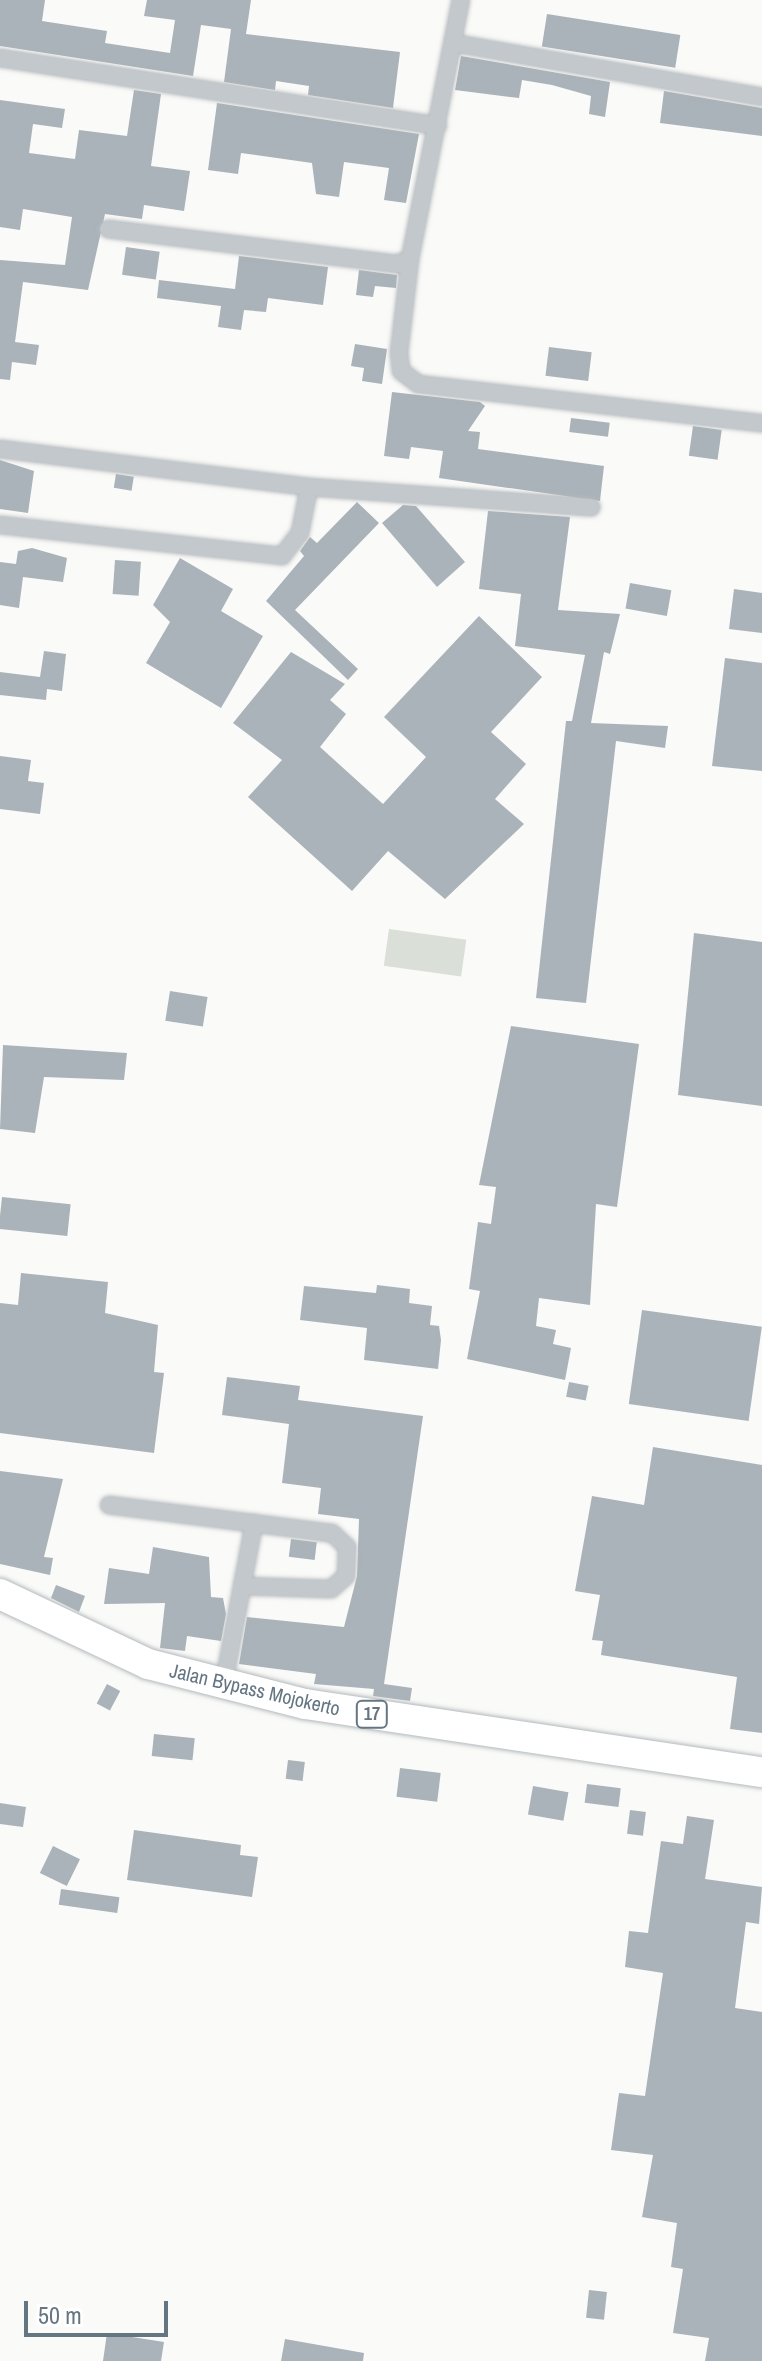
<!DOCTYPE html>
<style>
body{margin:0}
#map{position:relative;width:762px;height:2361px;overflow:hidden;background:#fafaf8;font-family:"Archivo Narrow",sans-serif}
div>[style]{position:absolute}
.green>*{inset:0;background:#dadfd7;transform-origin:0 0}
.building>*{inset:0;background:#aab3b9;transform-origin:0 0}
.roads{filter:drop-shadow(0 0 2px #b4b9bd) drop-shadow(0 0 2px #b4b9bd)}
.street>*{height:16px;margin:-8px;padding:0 8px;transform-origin:8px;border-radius:8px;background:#c3c8cc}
.highway>*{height:30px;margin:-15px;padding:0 15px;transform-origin:15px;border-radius:15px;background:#fff}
span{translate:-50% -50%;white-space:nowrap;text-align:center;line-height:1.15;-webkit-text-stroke:8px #fff;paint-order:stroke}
.shield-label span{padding:2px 6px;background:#fff;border:2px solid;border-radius:6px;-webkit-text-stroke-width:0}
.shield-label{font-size:18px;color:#657683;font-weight:700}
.street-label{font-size:20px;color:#657683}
.scale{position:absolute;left:24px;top:2301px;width:144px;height:36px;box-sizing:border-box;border:4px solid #657683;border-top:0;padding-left:10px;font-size:24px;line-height:28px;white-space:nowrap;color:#657683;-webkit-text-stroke:6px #fff;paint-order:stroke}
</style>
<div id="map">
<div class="green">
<div style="left:389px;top:929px;width:78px;height:37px;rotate:8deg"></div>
</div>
<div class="building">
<div style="clip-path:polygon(0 0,45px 0,42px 21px,107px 31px,105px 43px,170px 53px,175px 20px,144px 16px,147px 0,251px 0,246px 34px,400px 52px,393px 108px,308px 95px,309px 86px,276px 81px,275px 90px,224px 82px,231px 29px,201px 25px,193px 76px,0 46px)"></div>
<div style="left:547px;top:14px;width:135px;height:33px;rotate:9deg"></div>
<div style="clip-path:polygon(461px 56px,610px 82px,605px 117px,589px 114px,591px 96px,552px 85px,522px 80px,519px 98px,455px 90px)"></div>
<div style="clip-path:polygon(134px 90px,161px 94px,151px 166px,190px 171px,184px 211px,144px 205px,142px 219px,105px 214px,88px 290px,23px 282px,15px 342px,39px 345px,36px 365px,12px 362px,10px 380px,0 379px,0 260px,65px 265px,72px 217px,23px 209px,20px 230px,0 227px,0 100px,65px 109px,62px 128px,33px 124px,29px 153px,75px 159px,79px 130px,127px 136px)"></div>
<div style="clip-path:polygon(664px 91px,762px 108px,762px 136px,660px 123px)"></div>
<div style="clip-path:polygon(217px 103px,419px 134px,406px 203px,384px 200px,389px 168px,344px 162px,339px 197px,316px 194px,312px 163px,241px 153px,238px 174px,208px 170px)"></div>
<div style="left:126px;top:247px;width:34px;height:28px;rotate:8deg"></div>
<div style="clip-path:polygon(239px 256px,328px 267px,323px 305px,268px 298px,266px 312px,244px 310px,241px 330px,218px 327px,221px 306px,157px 298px,159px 280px,235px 289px)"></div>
<div style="clip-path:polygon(359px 270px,397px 275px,396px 288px,375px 286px,373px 297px,356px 295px)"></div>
<div style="clip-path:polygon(355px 344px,387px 349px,382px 384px,362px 381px,364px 368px,351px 366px)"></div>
<div style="left:549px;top:347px;width:43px;height:29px;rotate:7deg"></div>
<div style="clip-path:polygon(392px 392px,480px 402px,485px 406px,468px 431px,480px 432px,478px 449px,604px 466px,600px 501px,439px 478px,443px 451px,411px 447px,409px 459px,384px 456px)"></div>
<div style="left:571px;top:418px;width:39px;height:14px;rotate:7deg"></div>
<div style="left:693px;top:426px;width:29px;height:30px;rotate:8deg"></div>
<div style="clip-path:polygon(0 460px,34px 471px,28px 513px,0 509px)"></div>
<div style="left:116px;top:474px;width:18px;height:14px;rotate:9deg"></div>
<div style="clip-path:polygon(357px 502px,379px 523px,295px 610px,358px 669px,348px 680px,266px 601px,304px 556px,300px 551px,310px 537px,317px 543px)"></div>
<div style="clip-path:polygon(403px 505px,416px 506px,465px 562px,437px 587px,382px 523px)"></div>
<div style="clip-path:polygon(488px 511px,570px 517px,558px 610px,620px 614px,610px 654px,604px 652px,591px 723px,668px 726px,665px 748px,616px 741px,586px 1003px,536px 998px,566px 721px,572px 721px,585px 655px,515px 646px,521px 594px,479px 589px)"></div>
<div style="clip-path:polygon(32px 548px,67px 558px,63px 582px,23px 577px,19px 608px,0 605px,0 562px,16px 564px,18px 551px)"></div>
<div style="clip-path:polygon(180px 558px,233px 589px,221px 611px,263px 636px,221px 708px,146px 663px,170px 622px,153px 605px)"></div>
<div style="left:115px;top:560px;width:26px;height:34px;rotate:4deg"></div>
<div style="left:630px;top:583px;width:42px;height:26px;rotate:10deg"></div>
<div style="clip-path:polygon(734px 589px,762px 593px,762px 633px,729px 629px)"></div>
<div style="clip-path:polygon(479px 616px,542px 677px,491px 732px,526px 764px,495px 799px,524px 824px,445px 899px,388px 851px,352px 891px,248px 797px,282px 760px,233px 723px,291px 652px,345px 684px,330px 700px,346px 714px,320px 747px,383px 804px,426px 757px,384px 717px)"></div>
<div style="clip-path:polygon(44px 651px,66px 654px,62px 691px,47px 689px,46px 700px,0 695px,0 672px,40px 677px)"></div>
<div style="clip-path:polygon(725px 658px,762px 663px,762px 771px,712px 766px)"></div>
<div style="clip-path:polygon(0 756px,31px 760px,28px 781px,44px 783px,40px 814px,0 809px)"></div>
<div style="clip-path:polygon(694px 933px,762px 942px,762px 1106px,678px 1095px)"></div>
<div style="left:170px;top:991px;width:38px;height:30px;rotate:9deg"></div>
<div style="clip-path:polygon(511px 1026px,639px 1044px,617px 1207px,596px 1204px,590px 1305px,539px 1298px,536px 1326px,556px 1330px,553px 1344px,571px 1348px,565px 1380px,467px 1359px,480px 1291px,469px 1289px,478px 1222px,491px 1224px,496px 1187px,479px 1185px)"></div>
<div style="clip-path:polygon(3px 1045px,127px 1053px,124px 1080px,44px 1077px,35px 1133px,0 1129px)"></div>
<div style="left:2px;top:1197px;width:69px;height:32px;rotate:6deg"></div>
<div style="clip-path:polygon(21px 1273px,108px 1282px,105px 1313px,158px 1325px,154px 1372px,164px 1373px,154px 1453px,0 1433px,0 1303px,18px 1305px)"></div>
<div style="clip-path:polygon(377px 1285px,410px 1289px,409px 1303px,432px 1306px,430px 1325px,439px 1326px,441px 1340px,438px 1369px,364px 1360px,367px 1328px,300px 1320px,304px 1286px,376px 1293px)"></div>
<div style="left:642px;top:1310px;width:121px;height:95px;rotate:8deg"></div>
<div style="clip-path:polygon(227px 1377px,300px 1386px,298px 1400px,423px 1416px,384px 1684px,412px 1688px,410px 1701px,373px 1696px,374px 1689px,314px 1684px,316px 1674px,239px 1664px,247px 1617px,344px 1627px,357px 1576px,359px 1519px,318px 1514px,321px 1488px,282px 1483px,289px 1424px,222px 1415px)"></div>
<div style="left:569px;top:1382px;width:20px;height:15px;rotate:11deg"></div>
<div style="clip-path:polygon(653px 1447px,762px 1465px,762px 1733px,730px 1729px,737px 1677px,601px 1655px,603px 1641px,592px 1640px,600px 1595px,575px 1591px,592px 1496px,644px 1505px)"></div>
<div style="clip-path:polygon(0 1471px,63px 1479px,44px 1557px,53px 1558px,50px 1575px,0 1564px)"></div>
<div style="left:291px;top:1539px;width:26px;height:18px;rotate:7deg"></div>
<div style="clip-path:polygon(153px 1547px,209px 1557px,211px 1597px,223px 1598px,226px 1614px,221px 1641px,187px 1636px,185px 1651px,160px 1648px,165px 1603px,104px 1604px,109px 1568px,149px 1574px)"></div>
<div style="clip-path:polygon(56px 1585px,85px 1596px,79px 1612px,51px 1598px)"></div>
<div style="left:107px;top:1684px;width:15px;height:22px;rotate:28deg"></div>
<div style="left:154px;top:1734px;width:41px;height:22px;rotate:6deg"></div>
<div style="left:288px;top:1760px;width:17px;height:19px;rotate:7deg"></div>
<div style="left:400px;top:1768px;width:41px;height:29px;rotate:7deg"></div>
<div style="left:587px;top:1784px;width:34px;height:19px;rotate:7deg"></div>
<div style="left:533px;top:1786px;width:36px;height:29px;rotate:10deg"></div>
<div style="clip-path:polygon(0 1803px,26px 1807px,23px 1827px,0 1824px)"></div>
<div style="left:630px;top:1810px;width:16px;height:24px;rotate:7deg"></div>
<div style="clip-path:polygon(687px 1816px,714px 1820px,705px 1879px,762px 1887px,759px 1924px,746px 1922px,735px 2008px,762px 2012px,762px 2361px,705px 2361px,709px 2338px,673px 2333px,683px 2269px,671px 2267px,677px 2223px,642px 2217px,653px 2155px,611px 2150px,619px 2093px,645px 2096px,663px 1973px,625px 1967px,629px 1931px,648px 1933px,661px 1841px,683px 1844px)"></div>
<div style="clip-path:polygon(134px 1830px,241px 1845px,240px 1855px,258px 1857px,252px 1897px,127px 1880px)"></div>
<div style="left:53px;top:1846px;width:30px;height:30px;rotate:26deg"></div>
<div style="left:61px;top:1889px;width:59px;height:16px;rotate:8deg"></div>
<div style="left:589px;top:2290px;width:18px;height:28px;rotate:6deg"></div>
<div style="clip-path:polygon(107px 2333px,164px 2342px,161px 2361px,103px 2361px)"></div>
<div style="clip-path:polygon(285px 2339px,364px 2353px,363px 2361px,281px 2361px)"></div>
</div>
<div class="roads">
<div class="street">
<div style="left:453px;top:43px;width:314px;rotate:9.9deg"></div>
<div style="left:0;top:58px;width:443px;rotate:8.8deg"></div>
<div style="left:108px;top:229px;width:291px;rotate:6.9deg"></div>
<div style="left:397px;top:264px;width:14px;rotate:-21deg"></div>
<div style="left:410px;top:259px;width:264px;rotate:-78.9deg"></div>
<div style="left:410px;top:259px;width:94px;rotate:96.7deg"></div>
<div style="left:399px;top:352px;width:19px;rotate:84deg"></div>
<div style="left:401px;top:371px;width:21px;rotate:37deg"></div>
<div style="left:418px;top:384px;width:346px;rotate:6.5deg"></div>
<div style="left:0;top:449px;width:311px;rotate:7deg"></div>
<div style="left:309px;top:487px;width:47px;rotate:101.1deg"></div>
<div style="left:300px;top:533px;width:29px;rotate:128deg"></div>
<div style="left:282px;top:556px;width:284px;rotate:-173.7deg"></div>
<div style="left:309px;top:487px;width:283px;rotate:4.1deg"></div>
<div style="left:109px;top:1505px;width:225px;rotate:7.2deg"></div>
<div style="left:332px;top:1533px;width:21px;rotate:43deg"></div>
<div style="left:347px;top:1547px;width:29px;rotate:92deg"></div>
<div style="left:346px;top:1576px;width:20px;rotate:139deg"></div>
<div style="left:331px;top:1589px;width:89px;rotate:-178.1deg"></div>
<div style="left:224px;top:1682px;width:162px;rotate:-79.3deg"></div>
</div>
<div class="highway">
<div style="left:0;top:1594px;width:164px;rotate:25.3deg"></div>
<div style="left:148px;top:1664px;width:162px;rotate:14.3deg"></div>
<div style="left:305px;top:1704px;width:462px;rotate:8.5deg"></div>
</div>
</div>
<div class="shield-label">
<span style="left:372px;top:1714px">17</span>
</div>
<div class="street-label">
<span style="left:255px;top:1689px;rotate:13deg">Jalan Bypass Mojokerto</span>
</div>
<div class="scale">50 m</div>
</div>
